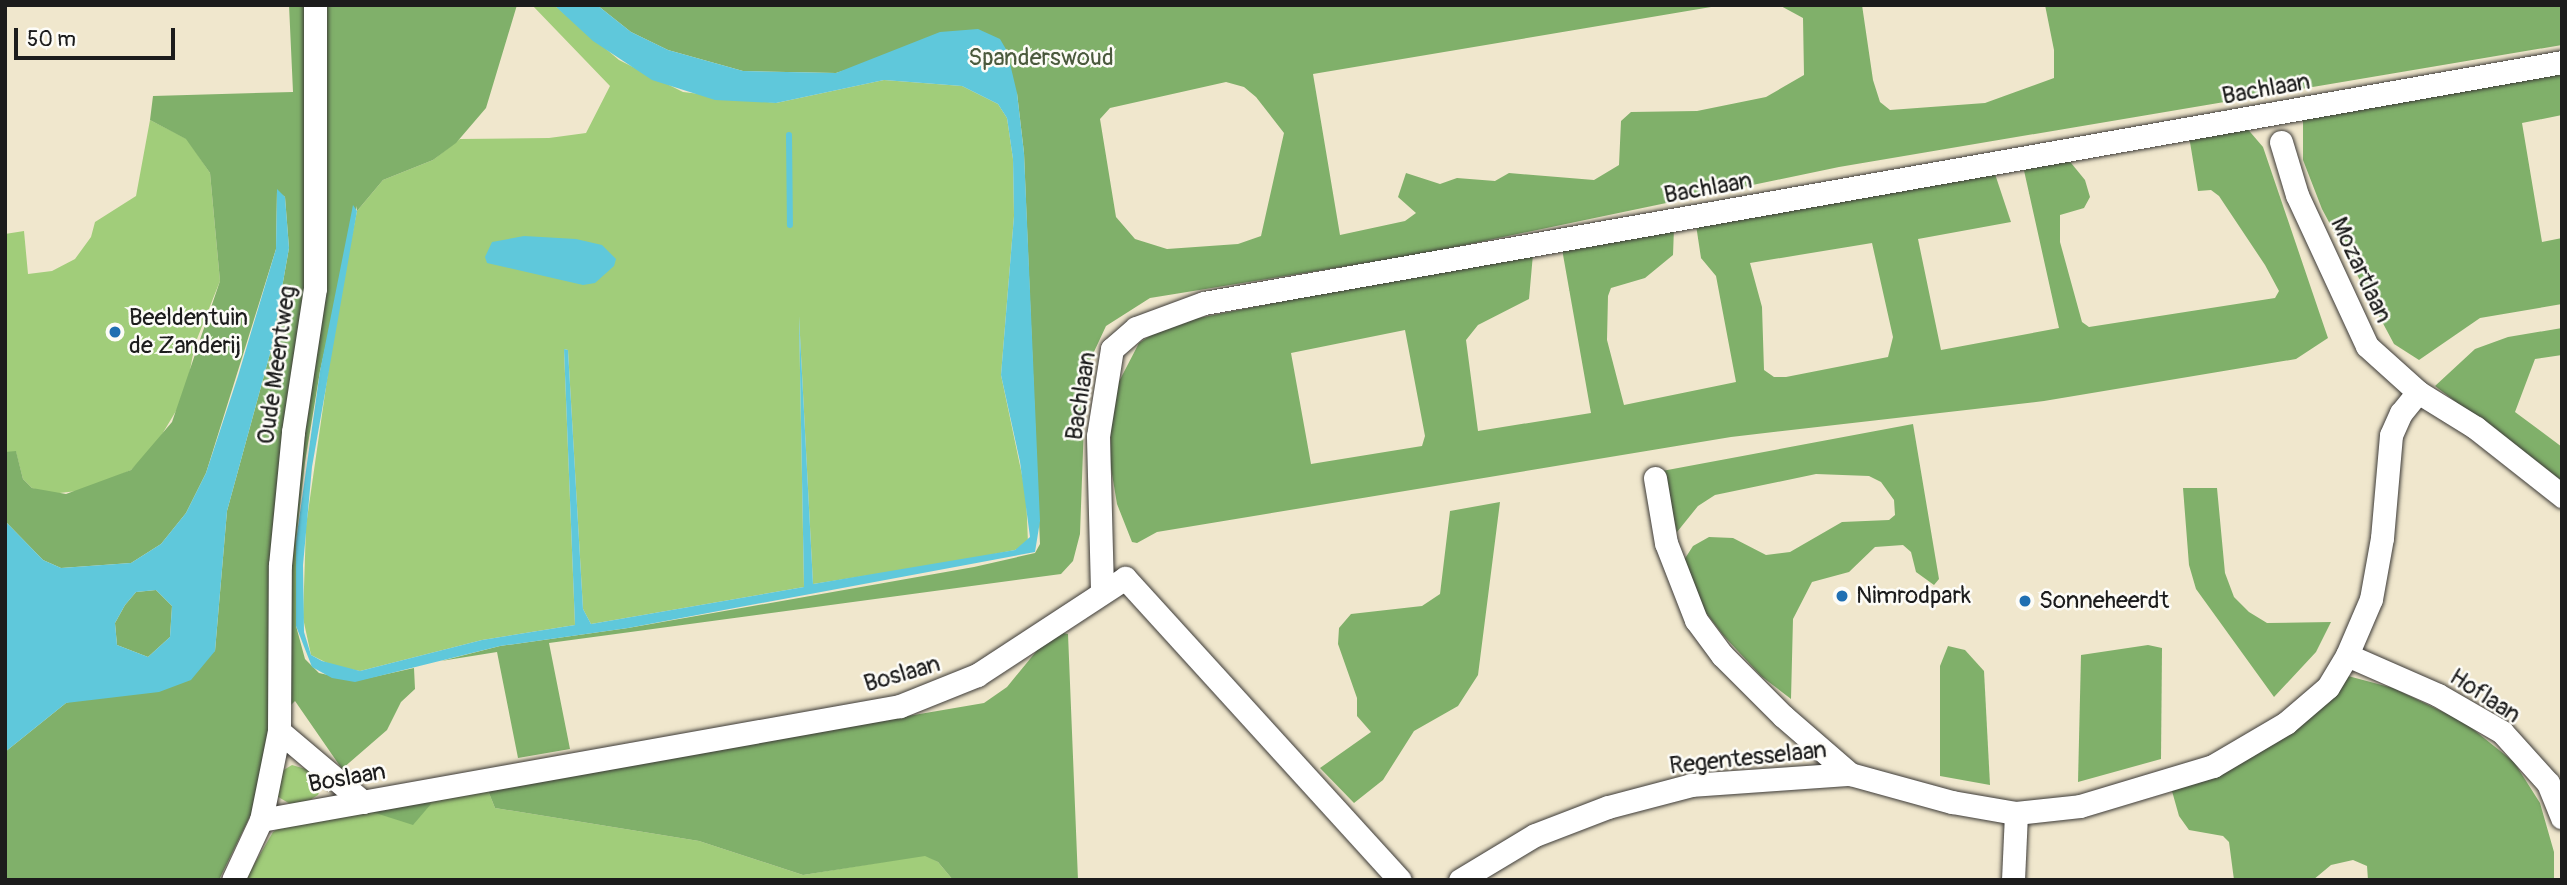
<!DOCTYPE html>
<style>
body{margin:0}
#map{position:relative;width:2567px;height:885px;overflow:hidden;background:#f0e7cd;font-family:Pangolin,sans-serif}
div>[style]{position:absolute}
.green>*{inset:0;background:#a1cd7a}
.forest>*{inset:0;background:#80b06a}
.water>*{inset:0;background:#5fc8db}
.stream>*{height:6px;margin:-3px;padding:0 3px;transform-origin:3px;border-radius:3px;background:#5fc8db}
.roads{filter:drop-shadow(0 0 2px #3c3a37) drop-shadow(0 0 2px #3c3a37)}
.minor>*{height:23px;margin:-11.5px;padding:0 11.5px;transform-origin:11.5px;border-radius:11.5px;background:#fff}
.dots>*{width:19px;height:19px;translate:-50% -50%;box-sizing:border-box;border:4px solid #fdfcf7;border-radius:50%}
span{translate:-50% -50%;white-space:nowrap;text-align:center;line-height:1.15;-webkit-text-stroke:5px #fdfcf7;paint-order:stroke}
.park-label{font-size:24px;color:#4b5a3d}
.street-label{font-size:24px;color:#1c1c1c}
.poi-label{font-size:24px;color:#1c1c1c}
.left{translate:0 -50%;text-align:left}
.frame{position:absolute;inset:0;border:7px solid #1c1c1c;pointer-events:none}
.scale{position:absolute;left:14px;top:28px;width:161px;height:32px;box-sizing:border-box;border:4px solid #1c1c1c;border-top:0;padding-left:9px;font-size:21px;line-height:24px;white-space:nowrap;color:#1c1c1c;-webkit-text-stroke:5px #fdfcf7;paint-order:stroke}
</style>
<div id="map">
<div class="green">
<div style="clip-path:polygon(532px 5px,554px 5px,619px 60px,683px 92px,776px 103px,884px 80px,962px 86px,998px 104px,1007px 118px,1013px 159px,1014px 216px,1001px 375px,1026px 494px,1028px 543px,1015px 550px,959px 561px,813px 584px,799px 316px,804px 587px,591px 624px,583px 609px,568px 350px,564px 349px,575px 625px,482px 640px,360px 671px,333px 666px,311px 655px,303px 618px,306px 526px,337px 310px,357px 211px,383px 180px,433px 160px,460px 139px,549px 138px,586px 133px,610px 86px)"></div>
<div style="clip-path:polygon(150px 120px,187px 139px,210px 173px,220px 281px,195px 344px,185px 396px,155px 446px,131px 470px,87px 490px,50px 494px,32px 488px,23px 479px,16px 452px,5px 452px,5px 234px,24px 231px,28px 274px,52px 271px,75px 259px,91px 237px,95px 222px,136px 196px)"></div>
<div style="clip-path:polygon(292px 765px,309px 770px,323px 783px,318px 795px,297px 808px,275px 795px,282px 771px)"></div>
<div style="clip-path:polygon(487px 788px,495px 808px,699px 841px,803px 875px,925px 855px,938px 862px,953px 880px,245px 880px,273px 832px,288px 822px)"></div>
</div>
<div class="forest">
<div style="clip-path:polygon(289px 5px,517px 5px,486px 108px,456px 143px,433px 160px,383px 180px,357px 211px,357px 206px,320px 371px,305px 462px,296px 541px,296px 626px,305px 659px,319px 673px,355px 681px,414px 668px,415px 689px,401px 702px,387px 730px,342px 769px,295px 701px,272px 724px,252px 812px,219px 880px,5px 880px,5px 752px,66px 703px,215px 651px,227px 511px,271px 350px,289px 248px,285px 197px,277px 191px,276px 249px,206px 473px,186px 513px,161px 544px,131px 563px,61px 568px,43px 560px,5px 521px,5px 452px,16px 451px,23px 479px,32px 488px,66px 494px,131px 470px,172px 422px,220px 281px,210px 173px,186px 139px,150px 120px,153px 96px,293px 92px)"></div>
<div style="clip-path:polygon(evenodd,597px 5px,1723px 5px,1313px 74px,1340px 235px,1405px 221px,1416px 213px,1398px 197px,1406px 173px,1440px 184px,1457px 178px,1495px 181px,1509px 173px,1594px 180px,1619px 165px,1621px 121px,1631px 112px,1697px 111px,1766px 97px,1804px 75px,1803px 18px,1779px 5px,1862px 5px,1873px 80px,1880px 102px,1890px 110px,1985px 103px,2054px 78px,2054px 50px,2045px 5px,2562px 5px,2562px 45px,1839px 167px,1422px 254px,1150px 298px,1106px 326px,1086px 369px,1080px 534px,1073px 561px,1061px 574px,549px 643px,570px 749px,518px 758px,497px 652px,441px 661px,500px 646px,628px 628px,974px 567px,1035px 553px,1040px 544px,1024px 153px,1017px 93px,852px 68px,836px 73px,743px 71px,668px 50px,631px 32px,597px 5px,1226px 82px,1244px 87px,1256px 97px,1284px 133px,1261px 236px,1238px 244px,1167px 249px,1135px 239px,1116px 217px,1100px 119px,1110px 108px,1226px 82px)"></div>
<div style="clip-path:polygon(2562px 69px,2562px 115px,2522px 123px,2542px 242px,2562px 238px,2562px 304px,2480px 318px,2419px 360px,2394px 344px,2322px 209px,2303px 160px,2303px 115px)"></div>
<div style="clip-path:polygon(evenodd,2245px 126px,2263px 147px,2328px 338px,2296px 359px,2044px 401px,1731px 437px,1157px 532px,1137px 543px,1132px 542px,1117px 504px,1110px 462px,1112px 395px,1139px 343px,1168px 324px,1451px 268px,1533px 254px,1529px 299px,1478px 325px,1466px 340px,1478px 431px,1591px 413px,1562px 249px,1674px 228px,1673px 255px,1645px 278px,1611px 288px,1608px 296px,1607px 340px,1624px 405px,1736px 382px,1716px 276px,1701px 258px,1696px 225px,1994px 171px,2011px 222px,1918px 239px,1941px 350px,2059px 328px,2023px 166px,2067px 158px,2085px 180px,2090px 197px,2084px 208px,2060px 215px,2060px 242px,2082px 322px,2089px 327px,2275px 298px,2279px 291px,2265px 265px,2219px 196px,2211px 190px,2198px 191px,2189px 136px,2245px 126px,1872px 243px,1893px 337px,1888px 357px,1786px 377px,1774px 377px,1764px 370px,1762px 307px,1750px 263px,1872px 243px,2245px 126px,1405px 330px,1425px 436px,1422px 446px,1311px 464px,1291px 353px,1405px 330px)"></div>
<div style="clip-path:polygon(2562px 328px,2562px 355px,2535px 359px,2515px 412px,2562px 447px,2562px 482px,2435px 386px,2475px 349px,2508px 337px)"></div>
<div style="clip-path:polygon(1913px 424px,1939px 579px,1934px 585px,1916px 572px,1911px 552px,1903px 545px,1875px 547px,1849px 572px,1812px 582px,1793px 619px,1791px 699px,1761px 676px,1723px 635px,1704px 610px,1684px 560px,1693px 546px,1709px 537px,1733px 538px,1766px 555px,1790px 552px,1842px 522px,1889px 520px,1895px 515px,1894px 500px,1881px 482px,1869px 476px,1816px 474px,1715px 495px,1698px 506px,1677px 532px,1662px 471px)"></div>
<div style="clip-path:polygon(2183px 488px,2217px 488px,2225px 573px,2234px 597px,2249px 612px,2267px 623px,2331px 622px,2316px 652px,2274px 697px,2196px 589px,2189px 565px)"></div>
<div style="clip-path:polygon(1500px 502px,1478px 675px,1458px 706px,1414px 731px,1383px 780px,1354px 803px,1320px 768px,1371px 732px,1357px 716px,1357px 698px,1338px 644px,1339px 628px,1351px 614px,1422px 606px,1440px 594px,1450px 511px)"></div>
<div style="clip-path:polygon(156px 590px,172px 606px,170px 637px,148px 657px,117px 645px,115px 623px,125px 605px,136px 592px)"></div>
<div style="clip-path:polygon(1053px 631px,1068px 634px,1078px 880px,953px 880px,938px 862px,925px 856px,803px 875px,699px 841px,495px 808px,487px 788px,984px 703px,1007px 687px)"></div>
<div style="clip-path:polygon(2148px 645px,2162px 648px,2161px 759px,2078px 782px,2081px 655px)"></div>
<div style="clip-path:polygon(1948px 646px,1965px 650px,1984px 671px,1990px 785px,1940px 776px,1940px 666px)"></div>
<div style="clip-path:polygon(2348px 676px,2393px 688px,2464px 722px,2514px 762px,2540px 803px,2554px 852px,2554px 880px,2368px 880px,2367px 866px,2353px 860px,2331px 865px,2313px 880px,2234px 880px,2229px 842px,2223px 836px,2189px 830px,2179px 816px,2170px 784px)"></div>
<div style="clip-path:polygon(420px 798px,431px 804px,413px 825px,363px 809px)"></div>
</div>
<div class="water">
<div style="clip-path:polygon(554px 5px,597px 5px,631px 32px,668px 50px,743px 71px,836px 73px,940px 32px,978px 29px,1000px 39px,1007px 51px,1017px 93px,1024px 153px,1040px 521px,1035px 552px,628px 628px,500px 646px,355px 682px,332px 678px,312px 667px,296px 626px,296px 541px,320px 371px,353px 205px,357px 211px,312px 467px,303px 565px,304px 632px,311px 655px,322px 661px,360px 671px,482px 640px,575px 625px,564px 349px,568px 350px,583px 609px,591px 624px,804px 587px,799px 316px,813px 584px,1015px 550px,1030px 537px,1020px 462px,1001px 375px,1014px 216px,1013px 159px,1007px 118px,998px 104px,962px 86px,884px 80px,776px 103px,715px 100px,652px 80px,593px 41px)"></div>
<div style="clip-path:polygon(evenodd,277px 189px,285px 197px,289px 248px,271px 350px,227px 511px,215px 651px,191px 680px,159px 692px,66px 703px,5px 752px,5px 521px,43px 560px,61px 568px,131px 563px,161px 544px,186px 513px,206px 473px,238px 376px,276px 249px,277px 189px,156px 590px,172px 606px,170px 637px,148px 657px,117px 645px,115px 623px,125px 605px,136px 592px,156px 590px)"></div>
<div style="clip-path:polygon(524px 236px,576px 239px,602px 245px,616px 259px,614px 266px,595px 283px,583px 285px,487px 263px,485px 257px,492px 242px)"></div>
</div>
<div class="stream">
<div style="left:789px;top:135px;width:90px;rotate:89.4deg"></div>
</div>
<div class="roads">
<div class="minor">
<div style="left:2281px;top:142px;width:55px;rotate:73.2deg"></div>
<div style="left:2297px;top:195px;width:166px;rotate:65.1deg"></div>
<div style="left:2367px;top:346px;width:69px;rotate:42deg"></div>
<div style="left:2418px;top:392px;width:68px;rotate:31.8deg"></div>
<div style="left:2476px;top:428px;width:110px;rotate:38.3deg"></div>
<div style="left:1655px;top:478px;width:66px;rotate:80.4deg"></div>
<div style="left:1666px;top:543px;width:83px;rotate:68.7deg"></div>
<div style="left:1696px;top:620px;width:44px;rotate:53.4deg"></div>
<div style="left:1722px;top:655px;width:86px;rotate:45deg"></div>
<div style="left:1783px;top:716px;width:89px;rotate:40.9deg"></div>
<div style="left:1850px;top:774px;width:106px;rotate:15.4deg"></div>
<div style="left:1952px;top:802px;width:65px;rotate:9.8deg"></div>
<div style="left:2016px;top:813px;width:64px;rotate:-6.2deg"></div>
<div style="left:2080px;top:806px;width:139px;rotate:-16.7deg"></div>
<div style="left:2213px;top:766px;width:85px;rotate:-30.5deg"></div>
<div style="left:2286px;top:723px;width:55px;rotate:-40.6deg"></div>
<div style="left:2328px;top:687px;width:37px;rotate:-59deg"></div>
<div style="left:2347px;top:655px;width:61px;rotate:-66.8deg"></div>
<div style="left:2371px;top:599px;width:62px;rotate:-79.8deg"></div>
<div style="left:2382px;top:538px;width:103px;rotate:-85deg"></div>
<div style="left:2391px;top:435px;width:24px;rotate:-66deg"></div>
<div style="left:2401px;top:413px;width:27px;rotate:-51deg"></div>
<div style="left:1102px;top:590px;width:154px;rotate:-91.5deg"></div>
<div style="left:1098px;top:436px;width:88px;rotate:-80.9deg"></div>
<div style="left:1112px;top:349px;width:32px;rotate:-41deg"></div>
<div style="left:1136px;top:328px;width:72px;rotate:-20.2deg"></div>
<div style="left:1204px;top:303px;width:1379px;rotate:-10.06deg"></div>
<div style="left:2347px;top:655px;width:99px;rotate:23.7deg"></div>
<div style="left:2438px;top:695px;width:74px;rotate:30deg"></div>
<div style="left:2502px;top:732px;width:69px;rotate:48deg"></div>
<div style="left:2548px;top:783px;width:37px;rotate:68deg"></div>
<div style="left:279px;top:731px;width:110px;rotate:40.2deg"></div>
<div style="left:261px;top:820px;width:649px;rotate:-10.12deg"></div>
<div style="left:900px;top:706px;width:83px;rotate:-21.9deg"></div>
<div style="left:977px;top:675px;width:177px;rotate:-33.2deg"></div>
<div style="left:1125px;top:578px;width:408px;rotate:47.7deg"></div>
<div style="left:233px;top:880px;width:66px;rotate:-65deg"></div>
<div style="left:261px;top:820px;width:91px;rotate:-78.6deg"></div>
<div style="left:279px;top:731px;width:166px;rotate:-89.7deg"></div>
<div style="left:280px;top:565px;width:134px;rotate:-84.4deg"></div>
<div style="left:293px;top:432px;width:146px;rotate:-81.3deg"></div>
<div style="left:315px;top:288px;width:283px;rotate:-90deg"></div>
<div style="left:1460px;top:880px;width:87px;rotate:-31deg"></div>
<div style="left:1535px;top:835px;width:78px;rotate:-21deg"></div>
<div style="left:1608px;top:807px;width:86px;rotate:-14.8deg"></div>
<div style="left:1691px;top:785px;width:159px;rotate:-4deg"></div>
<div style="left:2013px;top:880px;width:67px;rotate:-87.4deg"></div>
</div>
</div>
<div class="dots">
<div style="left:115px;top:332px;background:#1f6fb2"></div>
<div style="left:1842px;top:596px;background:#1f6fb2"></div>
<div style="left:2025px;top:601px;background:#1f6fb2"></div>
</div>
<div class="park-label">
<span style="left:1041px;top:58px">Spanderswoud</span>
</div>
<div class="street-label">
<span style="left:2266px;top:89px;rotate:-10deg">Bachlaan</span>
<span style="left:1708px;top:188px;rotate:-10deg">Bachlaan</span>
<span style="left:2361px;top:270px;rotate:65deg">Mozartlaan</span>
<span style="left:277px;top:365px;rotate:-82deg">Oude Meentweg</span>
<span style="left:1081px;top:396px;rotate:-81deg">Bachlaan</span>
<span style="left:902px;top:674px;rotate:-16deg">Boslaan</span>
<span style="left:2485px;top:696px;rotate:33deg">Hoflaan</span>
<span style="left:1748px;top:758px;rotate:-6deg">Regentesselaan</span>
<span style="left:347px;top:778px;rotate:-10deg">Boslaan</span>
</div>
<div class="poi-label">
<span class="left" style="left:129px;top:332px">Beeldentuin<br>de Zanderij</span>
<span class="left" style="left:1856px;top:596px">Nimrodpark</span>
<span class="left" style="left:2039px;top:601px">Sonneheerdt</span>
</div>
<div class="frame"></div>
<div class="scale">50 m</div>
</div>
